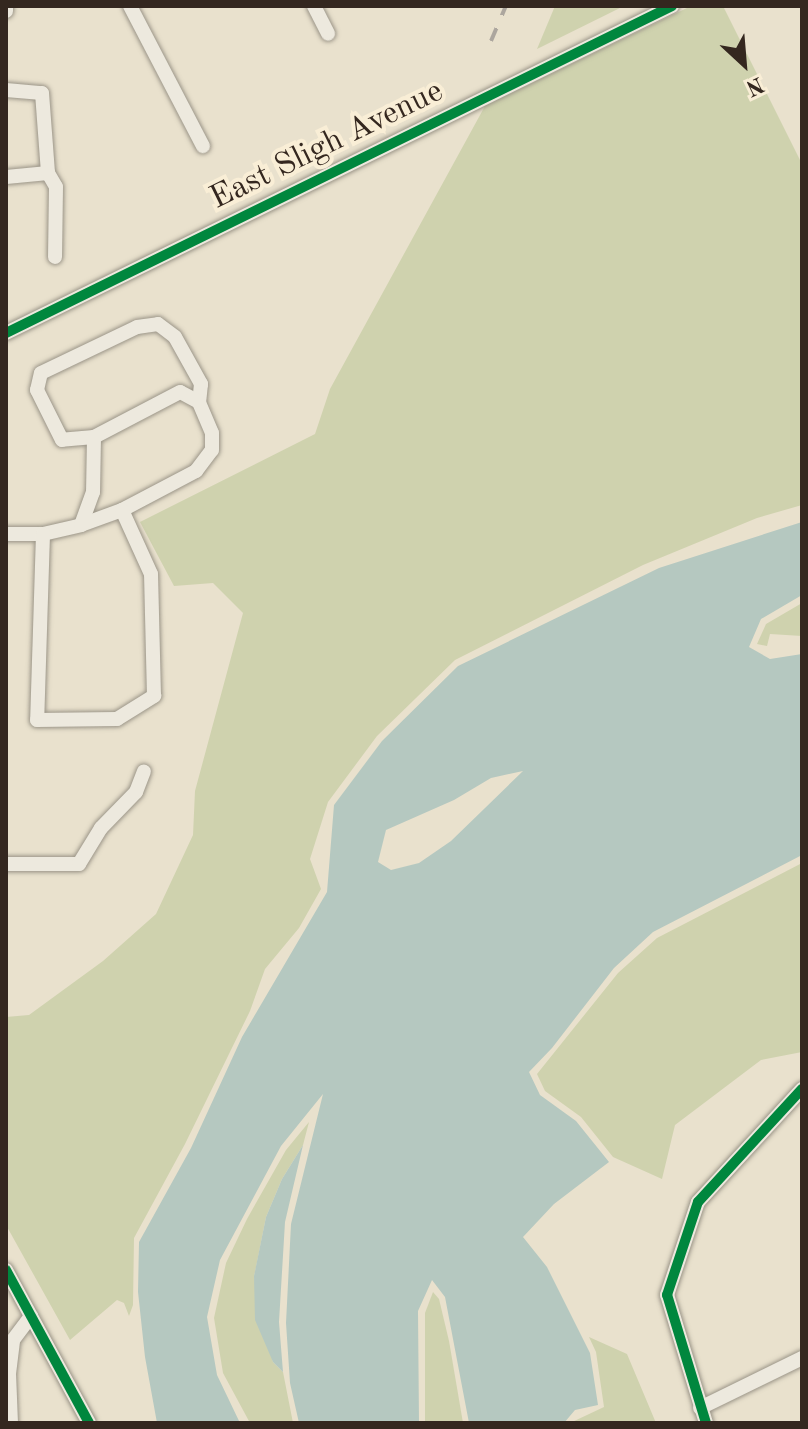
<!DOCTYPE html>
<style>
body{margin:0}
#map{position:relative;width:808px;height:1429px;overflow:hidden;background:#e9e1cd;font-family:"Old Standard TT",serif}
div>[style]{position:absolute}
.green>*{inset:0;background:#cfd2ae}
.water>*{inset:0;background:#b5c8c0}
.roads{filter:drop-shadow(0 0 2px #9b9588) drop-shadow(0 0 2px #9b9588)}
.minor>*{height:14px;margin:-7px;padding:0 7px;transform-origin:7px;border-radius:7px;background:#ede9de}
.rail>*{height:4px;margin-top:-2px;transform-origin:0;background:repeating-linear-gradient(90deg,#aca69e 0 14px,transparent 0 28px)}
.cycleway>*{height:10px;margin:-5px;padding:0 5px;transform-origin:5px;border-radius:5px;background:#00873e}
span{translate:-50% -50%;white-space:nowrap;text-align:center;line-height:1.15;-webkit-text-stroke:8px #f9eed6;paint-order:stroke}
.street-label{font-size:32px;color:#34271f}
.frame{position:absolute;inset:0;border:8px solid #34271f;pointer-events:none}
.north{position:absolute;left:704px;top:24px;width:80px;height:80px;-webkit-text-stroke:6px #f9eed6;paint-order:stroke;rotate:154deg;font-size:22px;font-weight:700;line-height:32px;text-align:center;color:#34271f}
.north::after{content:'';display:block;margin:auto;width:28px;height:36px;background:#34271f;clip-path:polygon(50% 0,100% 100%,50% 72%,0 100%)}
</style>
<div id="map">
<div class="green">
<div style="clip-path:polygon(555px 6px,624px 6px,537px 49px)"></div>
<div style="clip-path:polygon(691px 6px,723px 6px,802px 164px,802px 505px,757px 518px,643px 565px,455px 660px,377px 736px,328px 802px,310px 859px,321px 889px,299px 928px,265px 969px,250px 1011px,185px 1144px,134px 1238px,133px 1305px,129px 1316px,124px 1303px,117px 1300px,70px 1340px,6px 1225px,6px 1017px,29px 1015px,103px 961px,156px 914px,193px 835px,195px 791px,243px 613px,213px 583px,174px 586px,140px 522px,315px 434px,330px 389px,485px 106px)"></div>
<div style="clip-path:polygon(802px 603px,802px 636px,770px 634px,767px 646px,757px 644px,766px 624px)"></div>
<div style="clip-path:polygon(802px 863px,802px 1052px,761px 1060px,675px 1125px,662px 1179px,613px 1157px,581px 1117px,545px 1091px,537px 1074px,618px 973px,657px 938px)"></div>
<div style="clip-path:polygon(309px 1122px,303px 1145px,282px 1179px,266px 1217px,254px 1277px,273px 1362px,283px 1372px,293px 1423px,250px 1423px,223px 1373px,214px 1318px,226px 1263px,247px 1219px,286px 1150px)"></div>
<div style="clip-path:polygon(433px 1292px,439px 1299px,449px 1341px,463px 1423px,425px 1423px,425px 1313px)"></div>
<div style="clip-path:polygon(589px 1337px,627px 1354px,656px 1423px,570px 1423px,604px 1407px,596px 1352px)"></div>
</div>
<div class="water">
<div style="clip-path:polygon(evenodd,802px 522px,802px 595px,761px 619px,749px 647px,770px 659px,802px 654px,802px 855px,653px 932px,614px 968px,552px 1048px,529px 1072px,540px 1095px,576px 1121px,609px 1162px,554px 1204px,523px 1237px,547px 1267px,590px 1353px,598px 1405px,575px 1410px,564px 1423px,469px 1423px,445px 1297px,432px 1280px,418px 1311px,419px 1423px,299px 1423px,290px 1383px,286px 1323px,291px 1224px,323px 1094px,281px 1146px,220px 1260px,207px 1317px,217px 1375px,240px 1423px,157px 1423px,145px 1357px,138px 1292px,139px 1242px,191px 1148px,242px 1037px,327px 892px,334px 805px,382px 741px,458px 666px,659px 568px,802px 522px,523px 771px,451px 841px,419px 863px,391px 870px,378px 862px,386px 830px,454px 800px,491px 778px,523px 771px)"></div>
<div style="clip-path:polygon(303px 1145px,285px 1222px,279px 1322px,283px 1372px,273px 1362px,255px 1320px,254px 1276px,266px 1217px,282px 1179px)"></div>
</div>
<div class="roads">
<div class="minor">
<div style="left:130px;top:6px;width:158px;rotate:62.5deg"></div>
<div style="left:314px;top:6px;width:31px;rotate:63deg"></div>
<div style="left:6px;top:11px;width:5px;rotate:-90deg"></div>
<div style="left:6px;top:90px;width:36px;rotate:5deg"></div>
<div style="left:42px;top:93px;width:80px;rotate:85.7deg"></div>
<div style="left:48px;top:173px;width:42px;rotate:174.6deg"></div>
<div style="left:48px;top:173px;width:16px;rotate:60deg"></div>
<div style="left:56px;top:187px;width:70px;rotate:90.8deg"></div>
<div style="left:6px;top:333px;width:742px;rotate:-26.15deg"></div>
<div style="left:94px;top:437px;width:32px;rotate:175deg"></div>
<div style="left:62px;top:440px;width:56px;rotate:-116.6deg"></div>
<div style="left:37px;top:390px;width:17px;rotate:-77deg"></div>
<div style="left:41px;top:373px;width:106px;rotate:-25.6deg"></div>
<div style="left:137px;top:327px;width:21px;rotate:-8deg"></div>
<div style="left:158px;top:324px;width:21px;rotate:37deg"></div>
<div style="left:175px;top:337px;width:54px;rotate:61deg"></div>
<div style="left:201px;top:384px;width:18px;rotate:96deg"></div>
<div style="left:6px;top:534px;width:37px"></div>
<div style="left:43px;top:534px;width:39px;rotate:-13deg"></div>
<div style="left:81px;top:525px;width:44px;rotate:-20.1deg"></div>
<div style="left:122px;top:510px;width:84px;rotate:-27.8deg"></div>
<div style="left:196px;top:471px;width:26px;rotate:-53deg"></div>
<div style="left:212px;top:450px;width:17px;rotate:-90deg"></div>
<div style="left:212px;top:433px;width:34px;rotate:-113deg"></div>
<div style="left:199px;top:402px;width:21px;rotate:-152deg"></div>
<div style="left:180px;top:392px;width:97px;rotate:152.4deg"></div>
<div style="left:94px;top:437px;width:55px;rotate:91deg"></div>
<div style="left:93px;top:492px;width:35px;rotate:110deg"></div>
<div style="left:43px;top:534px;width:186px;rotate:91.8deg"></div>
<div style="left:37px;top:720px;width:80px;rotate:-0.7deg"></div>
<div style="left:117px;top:719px;width:44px;rotate:-31.9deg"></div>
<div style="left:154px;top:696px;width:122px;rotate:-91.4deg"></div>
<div style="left:151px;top:574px;width:70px;rotate:-114.4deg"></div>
<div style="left:6px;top:864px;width:73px"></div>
<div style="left:79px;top:864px;width:42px;rotate:-58.6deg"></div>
<div style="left:101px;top:828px;width:50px;rotate:-45.8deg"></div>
<div style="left:136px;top:792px;width:22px;rotate:-69deg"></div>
<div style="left:6px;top:1270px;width:174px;rotate:61.5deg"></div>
<div style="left:700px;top:1408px;width:114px;rotate:-26.1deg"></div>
<div style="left:11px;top:1423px;width:49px;rotate:-92.3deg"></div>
<div style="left:9px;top:1374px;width:34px;rotate:-83deg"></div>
<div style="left:13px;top:1340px;width:30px;rotate:-53deg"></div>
<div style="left:706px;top:1423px;width:134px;rotate:-106.9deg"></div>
<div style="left:667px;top:1295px;width:98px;rotate:-71.6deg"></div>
<div style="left:698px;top:1202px;width:154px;rotate:-47.4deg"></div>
</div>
</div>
<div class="rail">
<div style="left:491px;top:41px;width:38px;rotate:-67deg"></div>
</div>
<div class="cycleway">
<div style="left:6px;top:333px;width:742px;rotate:-26.15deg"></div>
<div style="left:6px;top:1270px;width:174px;rotate:61.5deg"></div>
<div style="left:706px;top:1423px;width:134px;rotate:-106.9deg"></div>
<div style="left:667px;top:1295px;width:98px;rotate:-71.6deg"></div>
<div style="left:698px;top:1202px;width:154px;rotate:-47.4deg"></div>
</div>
<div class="street-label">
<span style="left:327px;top:146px;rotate:-26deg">East Sligh Avenue</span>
</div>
<div class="frame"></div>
<div class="north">N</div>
</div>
